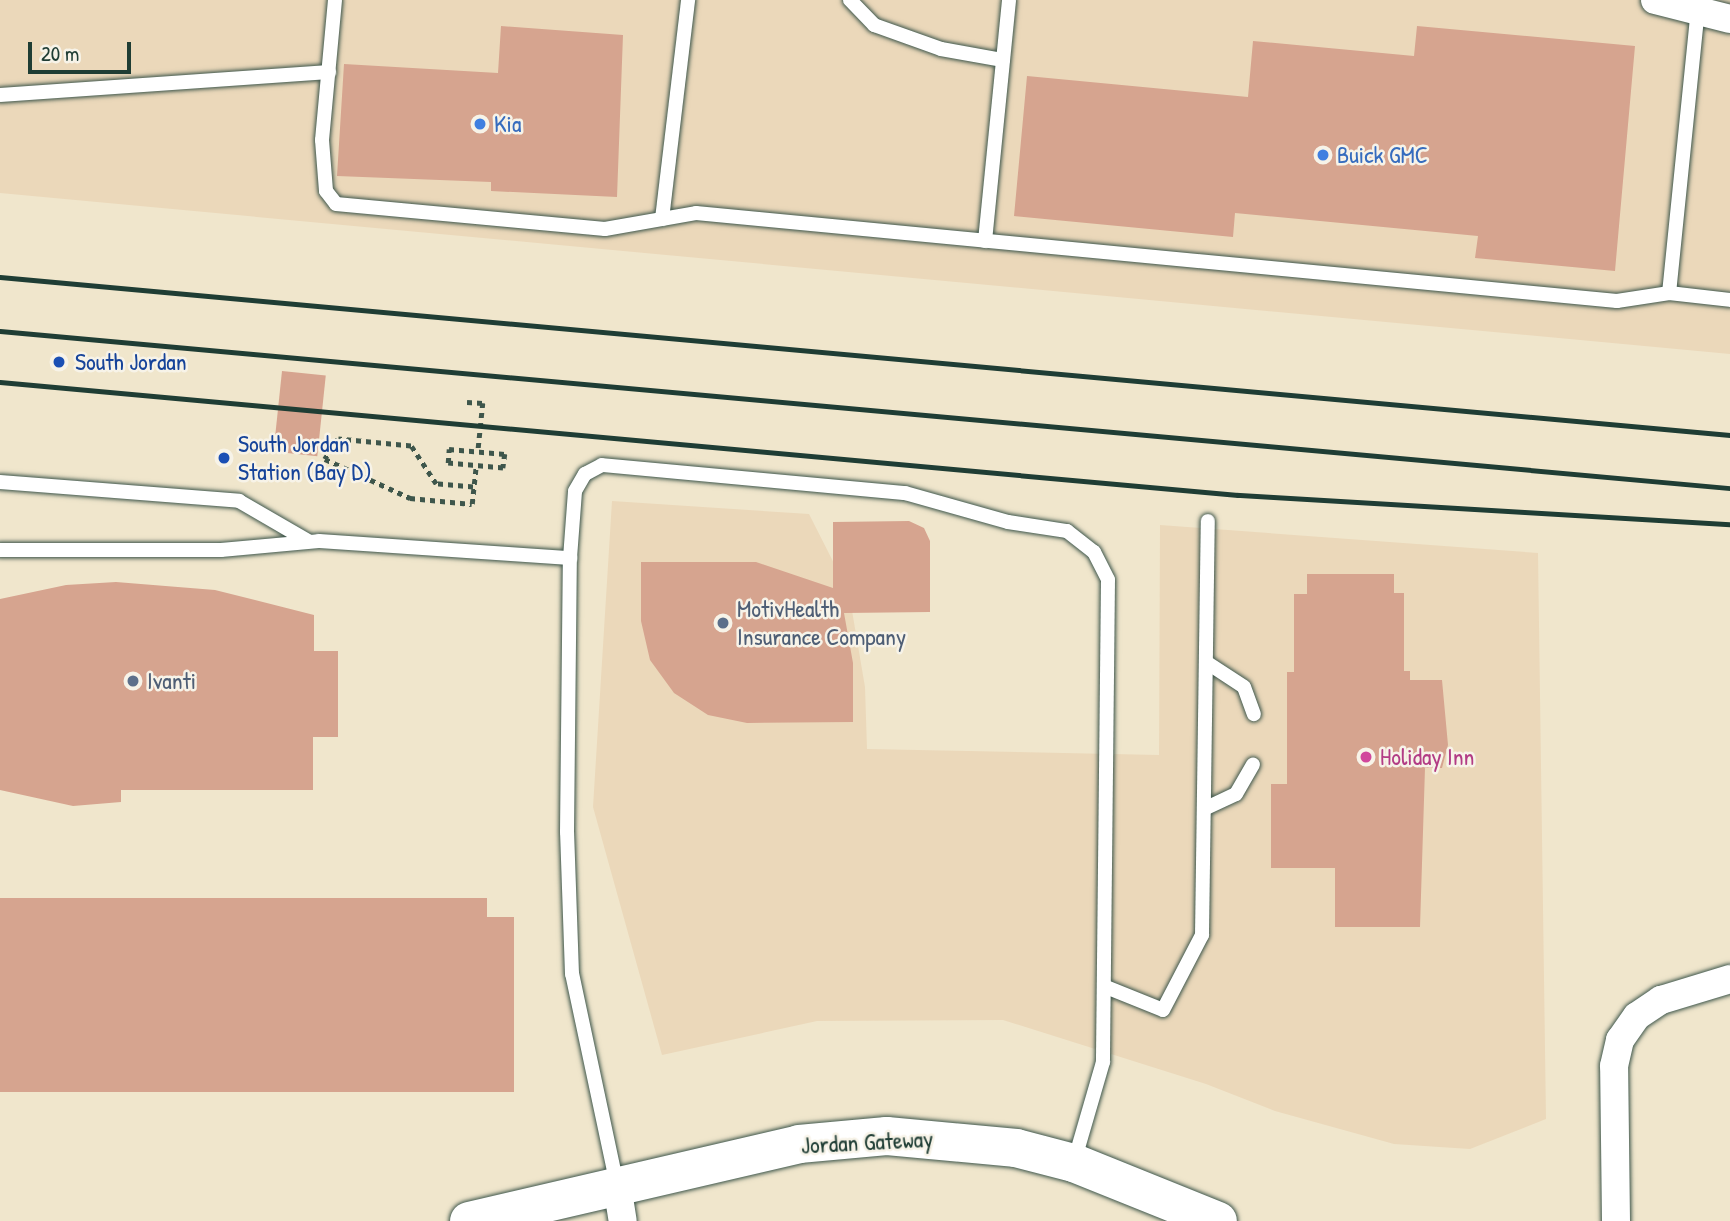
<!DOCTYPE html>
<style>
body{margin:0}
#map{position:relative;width:1730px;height:1221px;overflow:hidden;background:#f0e6cc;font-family:"Patrick Hand",sans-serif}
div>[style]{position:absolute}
.built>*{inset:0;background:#ebd8ba}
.building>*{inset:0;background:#d6a48f;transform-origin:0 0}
.path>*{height:4.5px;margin-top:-2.25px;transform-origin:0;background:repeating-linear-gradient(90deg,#3e564b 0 5px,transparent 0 10px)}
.roads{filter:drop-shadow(0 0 2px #3e564b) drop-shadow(0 0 2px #3e564b)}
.service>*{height:14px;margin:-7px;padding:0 7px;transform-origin:7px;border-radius:7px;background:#fff}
.minor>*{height:28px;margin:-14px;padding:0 14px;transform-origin:14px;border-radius:14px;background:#fff}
.secondary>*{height:38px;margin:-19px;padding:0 19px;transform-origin:19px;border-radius:19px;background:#fff}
.rail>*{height:5px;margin:-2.5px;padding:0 2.5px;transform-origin:2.5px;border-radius:2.5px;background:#1f3d34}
.dots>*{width:19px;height:19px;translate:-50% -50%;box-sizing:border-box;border:4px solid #f7f3e8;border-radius:50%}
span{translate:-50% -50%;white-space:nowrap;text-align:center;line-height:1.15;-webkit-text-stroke:5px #f7f3e8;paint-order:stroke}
.shop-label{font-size:24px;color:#366cbe}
.left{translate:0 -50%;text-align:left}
.transit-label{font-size:24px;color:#164399}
.service-label{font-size:24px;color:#4e5e75}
.hotel-label{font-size:24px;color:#b23c85}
.street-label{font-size:24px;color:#1f3d34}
.scale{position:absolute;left:28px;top:42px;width:103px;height:32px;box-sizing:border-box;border:4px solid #1f3d34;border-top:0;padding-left:9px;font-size:21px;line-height:24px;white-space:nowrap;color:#1f3d34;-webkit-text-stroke:5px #f7f3e8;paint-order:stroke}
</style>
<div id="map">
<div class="built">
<div style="clip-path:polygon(0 0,1730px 0,1730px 354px,0 193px)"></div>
<div style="clip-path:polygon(612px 501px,809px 514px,849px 593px,865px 687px,867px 749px,1159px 755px,1160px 525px,1538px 553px,1546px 1119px,1470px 1149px,1394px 1144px,1275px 1111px,1206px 1084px,1003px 1020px,817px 1021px,662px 1055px,593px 807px)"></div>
</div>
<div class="building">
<div style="clip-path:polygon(501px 26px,623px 35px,617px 197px,491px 191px,491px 182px,337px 176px,344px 64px,498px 73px)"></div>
<div style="clip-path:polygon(1417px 26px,1635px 46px,1615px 271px,1475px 258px,1478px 236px,1235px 213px,1233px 237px,1014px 216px,1027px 76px,1248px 97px,1253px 41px,1414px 56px)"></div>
<div style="left:282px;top:371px;width:44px;height:81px;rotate:6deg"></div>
<div style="clip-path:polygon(909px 521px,924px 528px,930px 541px,930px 612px,844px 613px,853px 663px,853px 722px,747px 723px,708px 715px,674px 693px,650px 660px,641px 621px,641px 562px,756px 562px,833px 588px,833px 522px)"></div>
<div style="clip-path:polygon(1307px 574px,1394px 574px,1394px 593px,1404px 593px,1404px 671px,1410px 671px,1410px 680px,1442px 680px,1448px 745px,1442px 768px,1425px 768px,1420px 927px,1335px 927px,1335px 868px,1271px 868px,1271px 784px,1287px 784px,1287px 672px,1294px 672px,1294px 594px,1307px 594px)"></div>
<div style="clip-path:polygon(116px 582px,215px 590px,314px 615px,314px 651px,338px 651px,338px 737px,313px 737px,313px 790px,121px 790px,121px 802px,73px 806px,0 790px,0 599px,66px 585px)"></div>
<div style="clip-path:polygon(0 898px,487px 898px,487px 917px,514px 917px,514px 1092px,0 1092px)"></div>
</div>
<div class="path">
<div style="left:467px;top:402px;width:16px;rotate:4deg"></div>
<div style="left:483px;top:403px;width:49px;rotate:95.8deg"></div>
<div style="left:449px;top:449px;width:56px;rotate:5.1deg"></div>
<div style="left:505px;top:454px;width:14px;rotate:98deg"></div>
<div style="left:503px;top:468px;width:55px;rotate:-174.8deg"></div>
<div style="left:448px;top:463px;width:14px;rotate:-86deg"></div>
<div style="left:473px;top:487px;width:37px;rotate:-175deg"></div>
<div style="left:436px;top:484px;width:45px;rotate:-123.3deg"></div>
<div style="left:411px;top:446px;width:73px;rotate:-174.5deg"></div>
<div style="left:338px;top:439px;width:24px;rotate:123deg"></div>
<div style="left:325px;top:459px;width:94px;rotate:24.6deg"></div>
<div style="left:410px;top:498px;width:62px;rotate:5.5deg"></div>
<div style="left:472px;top:504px;width:38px;rotate:-84deg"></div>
</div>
<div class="roads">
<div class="service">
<div style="left:335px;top:0;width:141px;rotate:95.3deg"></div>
<div style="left:322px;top:140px;width:51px;rotate:85.5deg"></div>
<div style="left:326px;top:191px;width:16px;rotate:52deg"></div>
<div style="left:336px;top:204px;width:270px;rotate:5.3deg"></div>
<div style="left:605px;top:229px;width:92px;rotate:-10deg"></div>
<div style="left:696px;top:213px;width:925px;rotate:5.46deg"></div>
<div style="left:1617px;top:301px;width:53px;rotate:-8.7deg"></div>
<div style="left:850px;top:0;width:35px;rotate:46deg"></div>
<div style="left:874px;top:25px;width:71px;rotate:19.7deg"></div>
<div style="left:941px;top:49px;width:63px;rotate:10.1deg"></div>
<div style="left:1698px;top:8px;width:286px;rotate:95.8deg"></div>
<div style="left:1669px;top:293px;width:61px;rotate:6.5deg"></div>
<div style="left:0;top:95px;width:330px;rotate:-4deg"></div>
<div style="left:662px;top:219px;width:221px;rotate:-83.2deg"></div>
<div style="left:985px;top:241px;width:242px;rotate:-84.3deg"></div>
<div style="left:0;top:482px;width:240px;rotate:4.5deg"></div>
<div style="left:239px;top:501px;width:80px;rotate:30.1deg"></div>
<div style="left:0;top:550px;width:221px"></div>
<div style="left:221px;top:550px;width:98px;rotate:-5.2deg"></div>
<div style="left:319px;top:541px;width:252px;rotate:3.9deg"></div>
<div style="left:1206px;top:662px;width:45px;rotate:33.3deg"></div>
<div style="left:1244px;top:687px;width:29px;rotate:70deg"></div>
<div style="left:1204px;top:809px;width:35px;rotate:-25deg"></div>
<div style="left:1236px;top:794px;width:34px;rotate:-60deg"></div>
<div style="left:1106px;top:987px;width:61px;rotate:22deg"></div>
<div style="left:1163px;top:1010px;width:85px;rotate:-62.5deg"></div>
<div style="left:1202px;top:935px;width:414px;rotate:-89.2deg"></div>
<div style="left:617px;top:1185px;width:216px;rotate:-102deg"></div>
<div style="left:572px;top:974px;width:142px;rotate:-92deg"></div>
<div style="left:567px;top:832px;width:274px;rotate:-89.4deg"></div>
<div style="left:570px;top:558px;width:67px;rotate:-85.7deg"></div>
<div style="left:575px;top:491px;width:20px;rotate:-60deg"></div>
<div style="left:585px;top:474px;width:19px;rotate:-28deg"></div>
<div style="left:602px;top:465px;width:304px;rotate:5.3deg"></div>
<div style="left:905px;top:493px;width:107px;rotate:15.7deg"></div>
<div style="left:1008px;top:522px;width:60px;rotate:8.7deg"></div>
<div style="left:1067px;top:531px;width:34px;rotate:38deg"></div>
<div style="left:1094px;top:552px;width:31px;rotate:63deg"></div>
<div style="left:1108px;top:580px;width:482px;rotate:90.6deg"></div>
<div style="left:1103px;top:1062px;width:104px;rotate:106.2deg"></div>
</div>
<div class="minor">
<div style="left:1655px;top:0;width:77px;rotate:14.2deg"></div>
<div style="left:617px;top:1185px;width:36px;rotate:81deg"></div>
<div style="left:1616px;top:1221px;width:155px;rotate:-90.7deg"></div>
<div style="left:1614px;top:1066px;width:27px;rotate:-77deg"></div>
<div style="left:1620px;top:1040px;width:29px;rotate:-55deg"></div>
<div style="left:1637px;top:1016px;width:29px;rotate:-34deg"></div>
<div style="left:1661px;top:1000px;width:72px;rotate:-16.9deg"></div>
</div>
<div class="secondary">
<div style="left:469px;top:1221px;width:339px;rotate:-13.1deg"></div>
<div style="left:799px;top:1144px;width:88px;rotate:-5.2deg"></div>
<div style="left:887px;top:1136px;width:130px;rotate:5.3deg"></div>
<div style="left:1016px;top:1148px;width:60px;rotate:14.5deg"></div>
<div style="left:1074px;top:1163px;width:155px;rotate:21.9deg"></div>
</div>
</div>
<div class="rail">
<div style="left:0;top:277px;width:1737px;rotate:5.22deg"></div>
<div style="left:0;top:331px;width:1737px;rotate:5.19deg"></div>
<div style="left:0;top:382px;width:1243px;rotate:5.22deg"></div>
<div style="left:1238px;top:495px;width:493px;rotate:3.4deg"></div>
</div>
<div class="dots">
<div style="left:480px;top:124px;background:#3f7fe0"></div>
<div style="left:1323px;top:155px;background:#3f7fe0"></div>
<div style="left:59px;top:362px;background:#1a4fb4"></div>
<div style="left:224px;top:458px;background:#1a4fb4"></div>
<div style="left:723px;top:623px;background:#5c6f8a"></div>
<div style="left:133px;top:681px;background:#5c6f8a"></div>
<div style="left:1366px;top:757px;background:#d1479c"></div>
</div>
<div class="shop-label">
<span class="left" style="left:494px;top:124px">Kia</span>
<span class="left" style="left:1337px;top:155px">Buick GMC</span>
</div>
<div class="transit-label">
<span class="left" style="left:75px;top:362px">South Jordan</span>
<span class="left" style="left:238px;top:458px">South Jordan<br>Station (Bay D)</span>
</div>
<div class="service-label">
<span class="left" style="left:737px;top:623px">MotivHealth<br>Insurance Company</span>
<span class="left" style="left:147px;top:681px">Ivanti</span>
</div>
<div class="hotel-label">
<span class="left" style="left:1380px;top:757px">Holiday Inn</span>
</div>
<div class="street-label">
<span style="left:867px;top:1142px;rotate:-3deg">Jordan Gateway</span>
</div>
<div class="scale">20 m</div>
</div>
